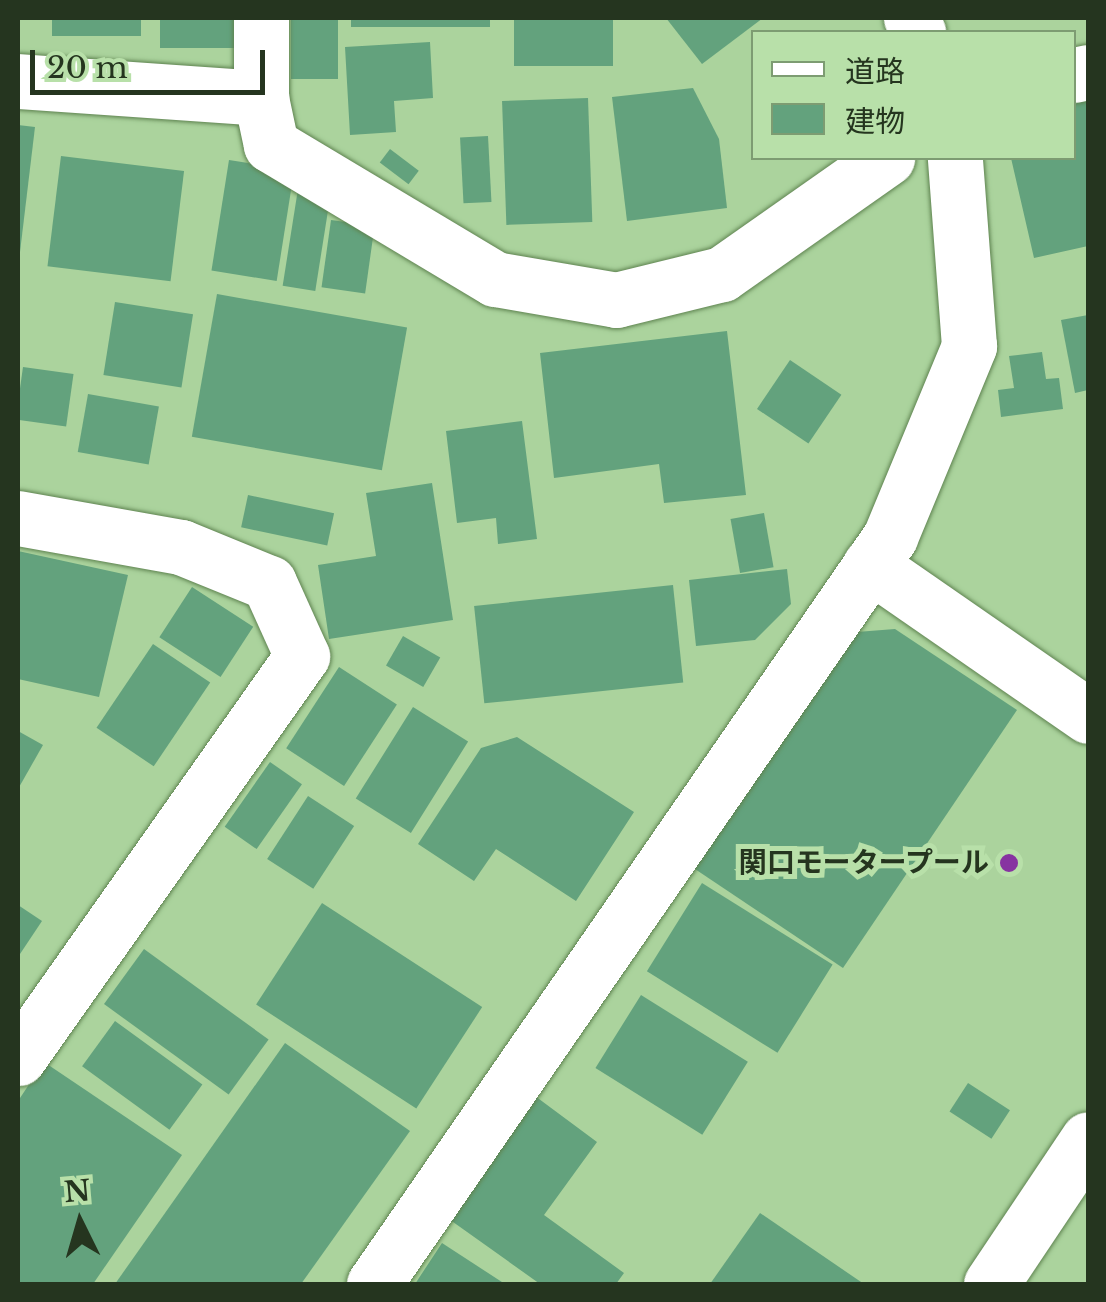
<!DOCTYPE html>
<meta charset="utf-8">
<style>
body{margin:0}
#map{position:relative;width:1106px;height:1302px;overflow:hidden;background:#abd39d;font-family:"Libre Baskerville","Noto Sans JP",serif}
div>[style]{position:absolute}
.building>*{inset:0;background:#63a27d;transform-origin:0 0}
.roads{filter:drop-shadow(0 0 2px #5e8350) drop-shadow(0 0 2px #5e8350)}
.minor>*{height:55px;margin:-27.5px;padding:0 27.5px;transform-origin:27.5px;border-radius:27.5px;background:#fff}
.dots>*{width:28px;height:28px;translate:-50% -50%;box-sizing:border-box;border:5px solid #b8e0a9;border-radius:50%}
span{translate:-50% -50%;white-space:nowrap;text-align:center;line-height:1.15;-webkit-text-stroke:10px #b8e0a9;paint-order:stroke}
.poi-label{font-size:28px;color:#25351f;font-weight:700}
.right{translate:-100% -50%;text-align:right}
.frame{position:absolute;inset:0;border:20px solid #25351f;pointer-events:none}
.legend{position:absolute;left:751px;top:30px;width:325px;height:130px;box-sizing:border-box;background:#b8e0a9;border:2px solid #7d9c72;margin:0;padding:12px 18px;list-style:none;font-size:30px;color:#25351f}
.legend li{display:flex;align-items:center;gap:20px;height:50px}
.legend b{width:50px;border:2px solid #7d9c72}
.north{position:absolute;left:30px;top:1172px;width:100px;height:100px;-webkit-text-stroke:8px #b8e0a9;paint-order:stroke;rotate:355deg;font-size:28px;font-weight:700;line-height:40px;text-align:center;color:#25351f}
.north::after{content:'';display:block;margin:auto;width:35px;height:45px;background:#25351f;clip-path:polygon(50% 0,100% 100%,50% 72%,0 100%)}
.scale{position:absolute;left:30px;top:50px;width:235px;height:45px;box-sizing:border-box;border:5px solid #25351f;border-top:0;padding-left:12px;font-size:30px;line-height:35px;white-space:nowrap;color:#25351f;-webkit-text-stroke:8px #b8e0a9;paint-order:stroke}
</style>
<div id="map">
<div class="building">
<div style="left:52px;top:18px;width:89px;height:18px"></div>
<div style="left:160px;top:18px;width:82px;height:30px"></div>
<div style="left:291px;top:18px;width:47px;height:61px"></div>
<div style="left:351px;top:18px;width:139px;height:9px"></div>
<div style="left:514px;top:18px;width:99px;height:48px"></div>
<div style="clip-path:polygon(666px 18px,763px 18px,702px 64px)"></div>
<div style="clip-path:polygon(430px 42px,433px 98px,394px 101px,396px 132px,350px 135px,345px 47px)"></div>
<div style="clip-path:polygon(693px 88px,719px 139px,727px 208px,627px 221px,612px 97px)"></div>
<div style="clip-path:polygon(1088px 95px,1088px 246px,1034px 258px,1011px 158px,1074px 158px,1074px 99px)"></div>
<div style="left:588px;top:98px;width:124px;height:86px;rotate:88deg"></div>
<div style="clip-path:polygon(18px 125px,35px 127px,20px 252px,18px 252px)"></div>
<div style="left:488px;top:136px;width:66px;height:28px;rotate:87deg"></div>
<div style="left:390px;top:149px;width:36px;height:17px;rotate:37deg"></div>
<div style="left:61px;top:156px;width:124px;height:111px;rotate:7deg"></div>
<div style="left:229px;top:160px;width:66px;height:112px;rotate:9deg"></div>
<div style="left:298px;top:189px;width:33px;height:98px;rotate:9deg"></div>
<div style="left:331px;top:220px;width:44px;height:68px;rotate:8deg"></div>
<div style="left:217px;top:294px;width:193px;height:145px;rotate:10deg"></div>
<div style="left:115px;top:302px;width:79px;height:74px;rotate:9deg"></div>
<div style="clip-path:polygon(1088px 315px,1088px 390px,1075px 393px,1061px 320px)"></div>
<div style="clip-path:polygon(727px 331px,746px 495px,664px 503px,659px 464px,554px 478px,540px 353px)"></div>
<div style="clip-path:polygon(1042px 352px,1046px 379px,1059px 378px,1063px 409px,1001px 417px,998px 390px,1014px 388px,1009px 356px)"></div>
<div style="left:790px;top:360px;width:62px;height:59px;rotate:34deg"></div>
<div style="left:23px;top:367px;width:51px;height:53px;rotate:8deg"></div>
<div style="left:88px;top:394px;width:72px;height:59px;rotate:10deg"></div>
<div style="clip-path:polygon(522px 421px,537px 539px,498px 544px,496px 518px,457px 523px,446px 431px)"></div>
<div style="clip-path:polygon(432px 483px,453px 620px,329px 639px,318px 565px,376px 556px,366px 493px)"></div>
<div style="left:248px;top:495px;width:88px;height:33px;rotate:12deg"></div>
<div style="left:764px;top:513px;width:55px;height:34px;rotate:80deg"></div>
<div style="clip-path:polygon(18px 551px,128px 575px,99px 697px,18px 679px)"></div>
<div style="clip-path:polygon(787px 569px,791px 604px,755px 640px,696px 646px,689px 580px)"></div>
<div style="left:673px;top:585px;width:98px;height:200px;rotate:84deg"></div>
<div style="left:192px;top:587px;width:73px;height:60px;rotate:33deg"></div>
<div style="clip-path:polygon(895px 629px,1017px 710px,843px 968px,689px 865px,844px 633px)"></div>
<div style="left:403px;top:636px;width:43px;height:34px;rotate:30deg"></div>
<div style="left:153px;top:644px;width:69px;height:101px;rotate:34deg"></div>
<div style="left:339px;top:667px;width:69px;height:97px;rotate:33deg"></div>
<div style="left:413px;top:707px;width:65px;height:108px;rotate:32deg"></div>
<div style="clip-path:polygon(18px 731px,43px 745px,18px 789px)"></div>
<div style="clip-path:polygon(517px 737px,634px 812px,576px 901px,496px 849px,474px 881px,418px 844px,481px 748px)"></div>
<div style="left:270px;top:762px;width:39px;height:79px;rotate:35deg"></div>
<div style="left:308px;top:796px;width:55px;height:75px;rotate:33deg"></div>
<div style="left:702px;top:883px;width:154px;height:104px;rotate:32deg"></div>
<div style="left:322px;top:903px;width:191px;height:121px;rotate:33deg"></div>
<div style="clip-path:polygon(18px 905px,42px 921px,18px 957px)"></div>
<div style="left:144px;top:949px;width:154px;height:68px;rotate:36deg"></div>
<div style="left:641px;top:995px;width:126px;height:86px;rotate:32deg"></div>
<div style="left:115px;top:1021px;width:108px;height:56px;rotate:36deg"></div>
<div style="clip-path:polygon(285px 1043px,410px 1131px,301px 1284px,115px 1284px)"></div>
<div style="clip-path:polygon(44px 1062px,182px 1155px,93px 1284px,18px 1284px,18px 1101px)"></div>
<div style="left:968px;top:1083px;width:50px;height:34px;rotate:33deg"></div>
<div style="clip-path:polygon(535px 1096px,597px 1142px,544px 1215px,624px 1273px,616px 1284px,540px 1284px,446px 1217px)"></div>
<div style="clip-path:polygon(760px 1213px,864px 1284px,710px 1284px)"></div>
<div style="clip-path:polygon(442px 1243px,505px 1284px,415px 1284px)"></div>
</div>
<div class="roads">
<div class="minor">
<div style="left:911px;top:18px;width:16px;rotate:63deg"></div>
<div style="left:1074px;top:75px;width:14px;rotate:-12deg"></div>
<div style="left:18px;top:81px;width:244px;rotate:4deg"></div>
<div style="left:261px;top:98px;width:80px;rotate:-90deg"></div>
<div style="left:261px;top:98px;width:48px;rotate:78deg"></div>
<div style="left:271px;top:145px;width:261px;rotate:30.9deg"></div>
<div style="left:495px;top:279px;width:123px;rotate:9.8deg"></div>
<div style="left:616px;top:300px;width:109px;rotate:-13.8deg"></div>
<div style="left:722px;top:274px;width:202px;rotate:-35.1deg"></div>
<div style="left:18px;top:518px;width:166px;rotate:10.1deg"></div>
<div style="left:181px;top:547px;width:95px;rotate:22.2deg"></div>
<div style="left:269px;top:583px;width:80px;rotate:65.7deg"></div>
<div style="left:302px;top:656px;width:492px;rotate:125.2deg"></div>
<div style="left:870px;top:565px;width:265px;rotate:34.7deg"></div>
<div style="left:374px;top:1284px;width:908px;rotate:-55.36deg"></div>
<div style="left:890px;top:537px;width:207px;rotate:-67.5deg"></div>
<div style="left:969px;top:346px;width:189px;rotate:-94.3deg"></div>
<div style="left:991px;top:1284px;width:174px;rotate:-56.2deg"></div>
</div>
</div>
<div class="dots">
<div style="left:1009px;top:863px;background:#8733a1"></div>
</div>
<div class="poi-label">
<span class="right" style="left:989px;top:863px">関口モータープール</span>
</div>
<div class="frame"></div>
<ul class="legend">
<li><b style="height:12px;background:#fff"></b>道路</li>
<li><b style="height:28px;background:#63a27d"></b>建物</li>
</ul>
<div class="north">N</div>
<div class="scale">20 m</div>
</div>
